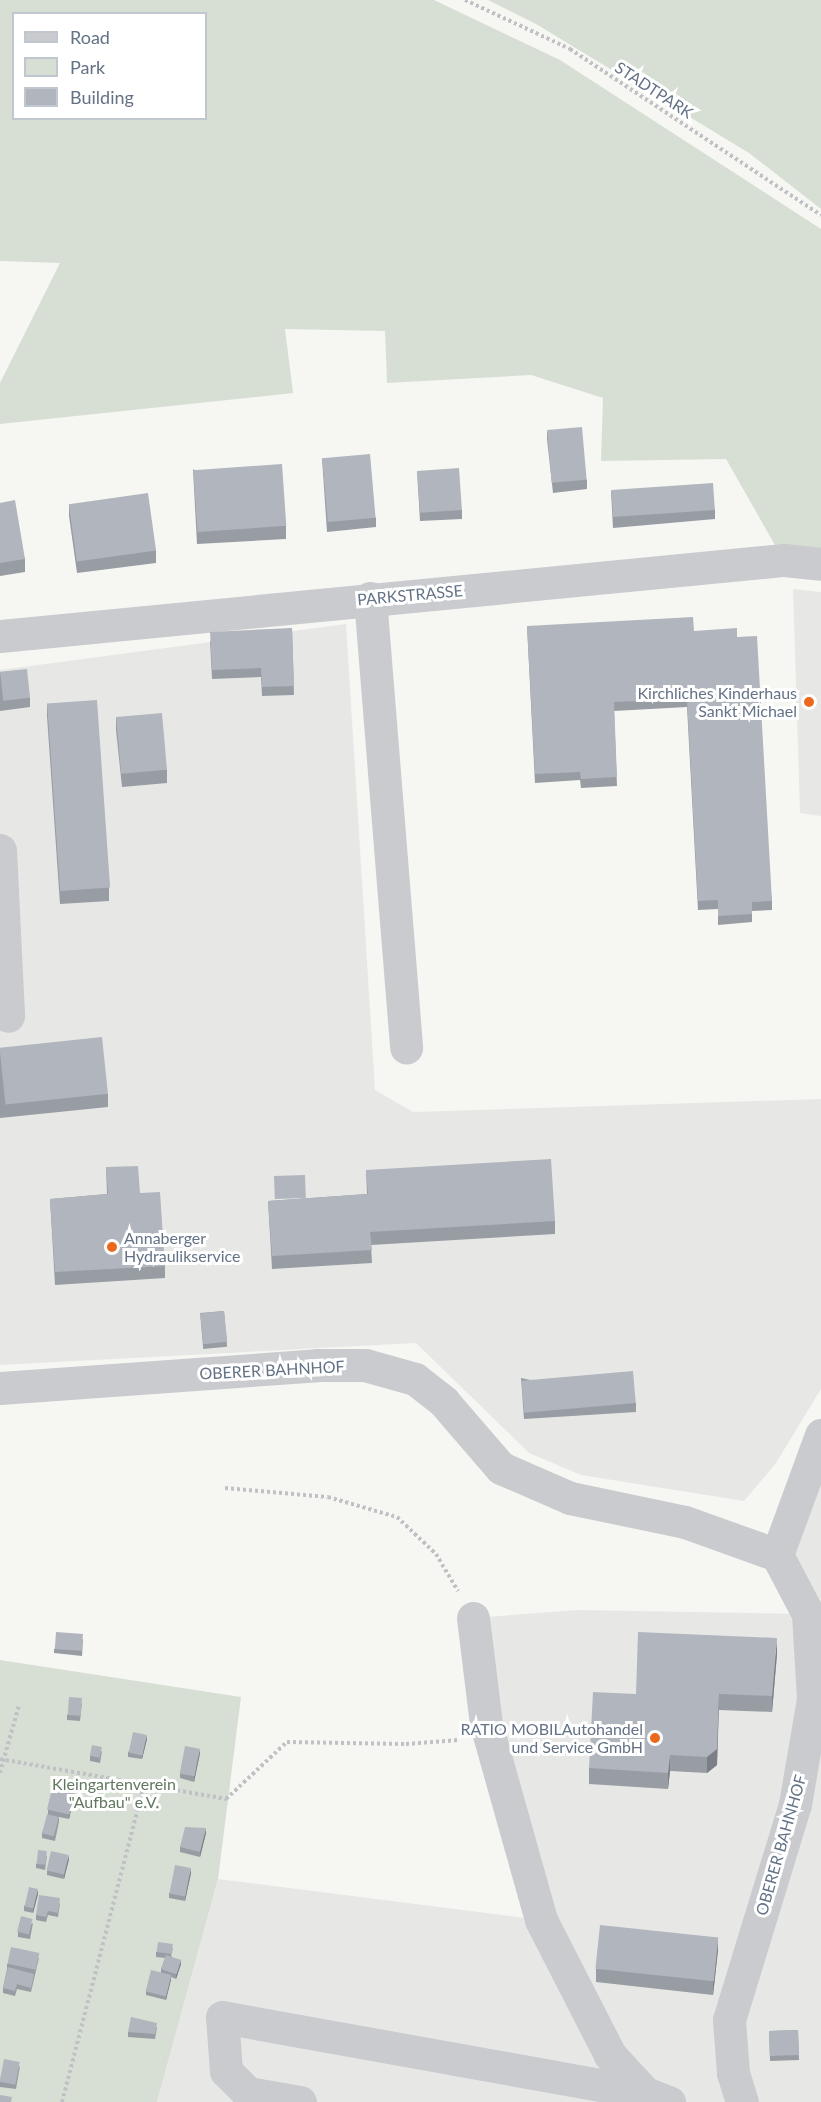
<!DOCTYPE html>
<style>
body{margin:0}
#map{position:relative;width:821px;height:2102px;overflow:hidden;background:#f6f7f3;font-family:Lato,sans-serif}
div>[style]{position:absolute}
.built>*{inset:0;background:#e7e8e6}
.green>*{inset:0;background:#d7dfd4}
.path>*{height:4px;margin-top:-2px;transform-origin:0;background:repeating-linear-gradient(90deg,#c0c1c4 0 3px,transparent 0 6px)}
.minor>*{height:33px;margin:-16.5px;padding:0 16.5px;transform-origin:16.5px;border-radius:16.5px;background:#c9cbcf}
.wall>*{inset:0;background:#989da3;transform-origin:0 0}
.shaded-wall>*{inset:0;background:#7c7f85}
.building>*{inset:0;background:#b1b6be;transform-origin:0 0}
.dots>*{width:16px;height:16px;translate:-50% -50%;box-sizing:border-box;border:3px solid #fff;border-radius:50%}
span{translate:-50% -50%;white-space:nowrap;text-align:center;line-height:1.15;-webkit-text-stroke:6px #fff;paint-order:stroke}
.street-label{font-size:16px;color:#647286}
.poi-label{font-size:16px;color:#647286}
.right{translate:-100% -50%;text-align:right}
.left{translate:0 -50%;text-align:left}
.park-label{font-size:16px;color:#61785f}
.legend{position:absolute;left:12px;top:12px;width:195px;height:108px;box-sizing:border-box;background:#fff;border:2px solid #c1c7cf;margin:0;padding:8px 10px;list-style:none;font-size:18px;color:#647286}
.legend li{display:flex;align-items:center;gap:12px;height:30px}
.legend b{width:30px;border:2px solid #c1c7cf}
</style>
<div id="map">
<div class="built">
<div style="clip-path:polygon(793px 589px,821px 592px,821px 816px,800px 813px)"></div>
<div style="clip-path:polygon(346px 624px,375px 1090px,413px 1112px,821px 1099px,821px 1389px,776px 1463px,744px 1501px,581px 1475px,529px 1453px,416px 1343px,0 1365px,0 670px)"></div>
<div style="clip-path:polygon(821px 1435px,821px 2102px,157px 2102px,218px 1879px,541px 1920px,473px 1618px,578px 1610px,807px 1614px,777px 1555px)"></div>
</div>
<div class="green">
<div style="clip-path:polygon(evenodd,0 0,434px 0,560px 60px,821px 229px,821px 550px,775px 545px,726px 459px,601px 461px,603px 398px,531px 375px,387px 383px,385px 331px,285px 329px,293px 393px,0 424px,0 383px,60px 263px,0 261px,0 0,14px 14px,206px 14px,206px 118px,14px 118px,14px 14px)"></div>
<div style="clip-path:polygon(488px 0,821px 0,821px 209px,749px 153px,536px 24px)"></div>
<div style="clip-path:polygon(0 1660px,241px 1697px,218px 1879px,157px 2102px,0 2102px)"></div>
</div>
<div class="path">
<div style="left:465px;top:0;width:116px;rotate:25deg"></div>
<div style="left:570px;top:49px;width:301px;rotate:33.5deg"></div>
<div style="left:225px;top:1488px;width:103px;rotate:5deg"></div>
<div style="left:328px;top:1497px;width:72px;rotate:16.2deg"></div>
<div style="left:397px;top:1517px;width:54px;rotate:43.5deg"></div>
<div style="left:436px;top:1554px;width:43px;rotate:59.3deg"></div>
<div style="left:0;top:1759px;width:230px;rotate:10deg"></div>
<div style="left:226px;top:1799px;width:83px;rotate:-43.1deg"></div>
<div style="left:287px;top:1742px;width:119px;rotate:1deg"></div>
<div style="left:406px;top:1744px;width:53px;rotate:-4.3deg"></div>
<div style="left:0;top:1773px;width:71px;rotate:-74.4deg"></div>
<div style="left:62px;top:2102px;width:327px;rotate:-75.5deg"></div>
</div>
<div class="minor">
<div style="left:370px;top:598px;width:451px;rotate:85.4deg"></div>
<div style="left:0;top:636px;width:788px;rotate:-5.54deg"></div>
<div style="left:784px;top:560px;width:37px;rotate:6deg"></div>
<div style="left:0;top:850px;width:166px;rotate:87.2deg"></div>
<div style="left:0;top:1388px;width:318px;rotate:-4.1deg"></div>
<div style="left:317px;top:1365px;width:48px"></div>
<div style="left:365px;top:1365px;width:52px;rotate:15.6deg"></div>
<div style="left:415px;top:1379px;width:37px;rotate:38deg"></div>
<div style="left:444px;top:1402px;width:87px;rotate:49.2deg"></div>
<div style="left:501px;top:1468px;width:75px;rotate:23.5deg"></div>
<div style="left:570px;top:1498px;width:117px;rotate:11.8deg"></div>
<div style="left:685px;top:1522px;width:98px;rotate:19.7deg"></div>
<div style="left:777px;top:1555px;width:67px;rotate:62.3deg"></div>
<div style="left:808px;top:1614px;width:85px;rotate:86.6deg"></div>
<div style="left:813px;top:1699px;width:107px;rotate:99.7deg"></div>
<div style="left:795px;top:1804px;width:226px;rotate:107deg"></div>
<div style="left:729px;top:2020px;width:53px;rotate:85.7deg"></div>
<div style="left:733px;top:2073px;width:30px;rotate:73deg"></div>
<div style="left:777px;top:1555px;width:128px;rotate:-69.9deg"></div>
<div style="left:473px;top:1618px;width:107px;rotate:83deg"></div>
<div style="left:486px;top:1724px;width:204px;rotate:74.3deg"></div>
<div style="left:541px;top:1920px;width:152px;rotate:62.9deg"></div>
<div style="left:610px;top:2055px;width:52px;rotate:47.4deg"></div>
<div style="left:645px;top:2093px;width:26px;rotate:21deg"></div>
<div style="left:300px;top:2102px;width:53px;rotate:-170.2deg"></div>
<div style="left:248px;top:2093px;width:31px;rotate:-135deg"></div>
<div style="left:226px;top:2071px;width:54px;rotate:-94.2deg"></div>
<div style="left:222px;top:2017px;width:430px;rotate:10.2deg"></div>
</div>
<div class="wall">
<div style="clip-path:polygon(547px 431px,587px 480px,587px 489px,553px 493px,547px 439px)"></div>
<div style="clip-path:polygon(322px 458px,376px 518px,376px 527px,327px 532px)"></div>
<div style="clip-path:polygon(193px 469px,286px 526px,286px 539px,197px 544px)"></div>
<div style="clip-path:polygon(417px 471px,462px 510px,462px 519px,420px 521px)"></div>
<div style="clip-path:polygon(611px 491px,715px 510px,715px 519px,613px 528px)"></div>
<div style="clip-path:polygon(0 503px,25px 559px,25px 572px,0 576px)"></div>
<div style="clip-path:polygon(69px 504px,156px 550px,156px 563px,77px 573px,69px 516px)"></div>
<div style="clip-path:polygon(527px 626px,694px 631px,737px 637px,772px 901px,772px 910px,752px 911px,752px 922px,718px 925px,718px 909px,698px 910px,687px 707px,614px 711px,617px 786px,581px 788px,580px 780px,535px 783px)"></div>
<div style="clip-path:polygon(292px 628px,294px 695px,262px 696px,261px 677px,212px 679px,210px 641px)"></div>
<div style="clip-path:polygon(0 672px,30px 698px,30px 707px,0 711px)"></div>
<div style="clip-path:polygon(47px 703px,109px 888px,109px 901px,60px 904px,47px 716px)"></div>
<div style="clip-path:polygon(116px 717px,167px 770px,167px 783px,122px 787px,116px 730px)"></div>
<div style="clip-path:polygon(0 1048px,108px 1094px,108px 1107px,0 1118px)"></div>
<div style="clip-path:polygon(106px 1167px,140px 1193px,165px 1266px,165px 1278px,55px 1285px,50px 1199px,107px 1194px)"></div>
<div style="clip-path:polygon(366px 1170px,555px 1221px,555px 1234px,371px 1245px,372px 1263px,272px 1269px,268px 1201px,367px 1194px)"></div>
<div style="left:224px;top:1311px;width:36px;height:24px;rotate:85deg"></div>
<div style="clip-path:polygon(521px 1378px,636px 1403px,636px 1412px,524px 1419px)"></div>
<div style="clip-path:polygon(83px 1639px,82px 1656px,54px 1653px,54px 1649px)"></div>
<div style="clip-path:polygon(777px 1654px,772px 1712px,719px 1710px,717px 1765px,707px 1773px,670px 1771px,668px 1789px,589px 1784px,589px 1768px,636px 1694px)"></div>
<div style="clip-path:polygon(82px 1703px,80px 1721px,67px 1720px,67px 1715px)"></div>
<div style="clip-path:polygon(147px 1739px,142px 1759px,128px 1757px,128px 1752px)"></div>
<div style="clip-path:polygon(102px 1751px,100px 1763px,90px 1761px,90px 1756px)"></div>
<div style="clip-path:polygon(200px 1753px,194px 1782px,180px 1778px,180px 1774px)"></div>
<div style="clip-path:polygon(74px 1797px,69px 1819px,59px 1817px,59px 1822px,55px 1841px,42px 1838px,42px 1833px,48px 1815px,48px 1810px)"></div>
<div style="clip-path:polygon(206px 1833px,200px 1857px,180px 1852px,180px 1847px)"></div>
<div style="clip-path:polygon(47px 1856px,45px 1870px,36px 1868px,36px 1864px)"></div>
<div style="clip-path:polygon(69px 1859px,64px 1879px,47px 1875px,47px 1871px)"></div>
<div style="clip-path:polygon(191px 1873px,185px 1901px,169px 1898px,169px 1893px)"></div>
<div style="clip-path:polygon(38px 1894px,33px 1913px,24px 1911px,24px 1906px)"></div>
<div style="clip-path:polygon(60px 1903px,58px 1917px,48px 1915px,46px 1922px,36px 1920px,36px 1915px)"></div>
<div style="clip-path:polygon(33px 1923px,30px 1939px,18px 1937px,18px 1932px)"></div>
<div style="clip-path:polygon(173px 1948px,171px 1956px,181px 1964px,176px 1979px,171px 1977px,166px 2000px,146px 1995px,146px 1991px,161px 1973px,161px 1969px,165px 1958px,156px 1957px,156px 1952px)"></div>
<div style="clip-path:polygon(718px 1950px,713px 1995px,596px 1982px,596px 1969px)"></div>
<div style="clip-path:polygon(39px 1958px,31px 1992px,17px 1989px,15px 1996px,3px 1993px,3px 1988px,7px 1969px,7px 1964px)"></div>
<div style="clip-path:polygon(157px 2027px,155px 2039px,128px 2037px,128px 2032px)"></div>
<div style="left:798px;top:2030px;width:30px;height:29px;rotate:88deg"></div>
<div style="clip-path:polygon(20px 2066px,16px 2089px,0 2087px,0 2082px)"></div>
</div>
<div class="shaded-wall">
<div style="clip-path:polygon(777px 1638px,777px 1654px,772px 1712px,772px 1696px)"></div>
<div style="clip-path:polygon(719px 1694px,717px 1765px,707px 1773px,707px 1757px)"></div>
<div style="clip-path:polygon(147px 1735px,147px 1739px,142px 1759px,142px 1755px)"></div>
<div style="clip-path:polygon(200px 1749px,200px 1753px,194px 1782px,194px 1777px)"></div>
<div style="clip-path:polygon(670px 1755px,670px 1771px,668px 1789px,668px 1773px)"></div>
<div style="clip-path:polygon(74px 1793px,74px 1797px,69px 1819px,69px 1815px)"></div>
<div style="clip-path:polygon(206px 1828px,206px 1833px,200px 1857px,200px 1852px)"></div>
<div style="clip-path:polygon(69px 1855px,69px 1859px,64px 1879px,64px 1875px)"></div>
<div style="clip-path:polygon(191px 1868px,191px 1873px,185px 1901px,185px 1897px)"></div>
<div style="clip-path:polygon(38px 1889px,38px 1894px,33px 1913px,33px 1909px)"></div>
<div style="clip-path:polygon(718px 1937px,718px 1950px,713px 1995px,713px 1982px)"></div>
<div style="clip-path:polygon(181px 1960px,181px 1964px,176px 1979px,176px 1974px)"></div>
<div style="clip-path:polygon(171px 1975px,171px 1980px,166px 2000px,166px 1995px)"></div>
</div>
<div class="building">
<div style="left:582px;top:427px;width:53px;height:35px;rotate:85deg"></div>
<div style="left:370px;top:454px;width:64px;height:48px;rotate:85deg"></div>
<div style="left:282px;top:464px;width:62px;height:89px;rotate:86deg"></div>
<div style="left:459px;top:468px;width:42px;height:42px;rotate:86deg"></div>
<div style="left:713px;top:483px;width:27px;height:102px;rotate:86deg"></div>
<div style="left:148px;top:493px;width:58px;height:80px;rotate:82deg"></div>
<div style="clip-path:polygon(15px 500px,25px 559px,0 563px,0 503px)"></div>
<div style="clip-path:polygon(693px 617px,694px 631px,737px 628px,737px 637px,757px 636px,772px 901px,752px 902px,752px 914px,718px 916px,718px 900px,698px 901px,687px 699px,614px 702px,617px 777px,581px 779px,580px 772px,535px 774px,527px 626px)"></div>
<div style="clip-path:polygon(292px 628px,294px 686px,262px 687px,261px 668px,212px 670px,210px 632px)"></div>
<div style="left:27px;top:669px;width:29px;height:27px;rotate:84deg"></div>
<div style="left:97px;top:700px;width:188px;height:50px;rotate:86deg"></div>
<div style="left:162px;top:713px;width:57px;height:46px;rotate:85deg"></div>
<div style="left:102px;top:1037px;width:57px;height:103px;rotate:84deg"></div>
<div style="clip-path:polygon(551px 1159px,555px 1221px,370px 1232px,372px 1250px,272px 1256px,268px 1201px,368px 1194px,366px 1170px)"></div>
<div style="clip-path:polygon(138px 1166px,140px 1193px,160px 1192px,165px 1266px,55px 1272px,50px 1199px,108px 1194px,106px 1167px)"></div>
<div style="left:305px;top:1175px;width:23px;height:31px;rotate:88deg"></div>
<div style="left:224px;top:1311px;width:31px;height:24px;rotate:84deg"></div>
<div style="left:633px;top:1371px;width:32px;height:112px;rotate:85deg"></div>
<div style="left:56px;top:1632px;width:27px;height:17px;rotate:4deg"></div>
<div style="clip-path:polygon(638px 1632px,777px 1638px,772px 1696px,719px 1694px,717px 1749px,707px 1757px,670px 1755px,668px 1773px,589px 1768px,593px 1692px,636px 1694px)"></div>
<div style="left:69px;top:1697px;width:13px;height:18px;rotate:4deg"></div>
<div style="left:133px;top:1732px;width:14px;height:21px;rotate:12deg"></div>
<div style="left:92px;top:1745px;width:10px;height:11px;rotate:11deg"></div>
<div style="left:185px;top:1746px;width:15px;height:28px;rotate:11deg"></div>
<div style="left:52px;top:1788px;width:23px;height:22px;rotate:13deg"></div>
<div style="left:47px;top:1814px;width:12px;height:20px;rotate:14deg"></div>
<div style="clip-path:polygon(185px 1827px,206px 1828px,200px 1852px,180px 1847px)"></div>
<div style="left:38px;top:1850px;width:9px;height:14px;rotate:6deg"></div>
<div style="left:51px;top:1851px;width:18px;height:20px;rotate:13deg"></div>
<div style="left:175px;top:1865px;width:16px;height:29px;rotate:11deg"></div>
<div style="left:29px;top:1887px;width:9px;height:20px;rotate:13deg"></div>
<div style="clip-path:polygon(39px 1895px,60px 1898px,58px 1913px,48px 1911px,46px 1917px,36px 1915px)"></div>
<div style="left:21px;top:1916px;width:12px;height:16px;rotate:14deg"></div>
<div style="left:600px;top:1925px;width:119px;height:44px;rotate:6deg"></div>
<div style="left:158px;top:1942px;width:15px;height:10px;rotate:8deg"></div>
<div style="left:11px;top:1947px;width:29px;height:17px;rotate:12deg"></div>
<div style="left:166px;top:1955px;width:16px;height:15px;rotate:18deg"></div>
<div style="clip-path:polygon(8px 1967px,34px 1974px,31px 1988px,17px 1984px,15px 1991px,3px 1988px)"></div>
<div style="left:151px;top:1970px;width:21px;height:22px;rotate:14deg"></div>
<div style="clip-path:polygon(131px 2017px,157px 2023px,155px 2034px,128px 2032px)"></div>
<div style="left:798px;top:2030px;width:25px;height:29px;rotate:88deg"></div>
<div style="left:4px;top:2059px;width:16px;height:23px;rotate:11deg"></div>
<div style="clip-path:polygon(0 2095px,12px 2097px,11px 2102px,0 2102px)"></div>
</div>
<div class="dots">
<div style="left:809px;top:702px;background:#ec681d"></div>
<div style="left:112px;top:1247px;background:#ec681d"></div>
<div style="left:655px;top:1738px;background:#ec681d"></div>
</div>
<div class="street-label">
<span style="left:654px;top:90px;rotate:33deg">STADTPARK</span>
<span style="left:410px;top:595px;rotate:-5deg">PARKSTRASSE</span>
<span style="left:272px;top:1370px;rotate:-3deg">OBERER BAHNHOF</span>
<span style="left:781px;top:1845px;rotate:-74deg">OBERER BAHNHOF</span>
</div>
<div class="poi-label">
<span class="right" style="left:797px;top:702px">Kirchliches Kinderhaus<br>Sankt Michael</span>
<span class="left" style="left:124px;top:1247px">Annaberger<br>Hydraulikservice</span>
<span class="right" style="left:643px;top:1738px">RATIO MOBILAutohandel<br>und Service GmbH</span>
</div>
<div class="park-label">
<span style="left:114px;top:1793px">Kleingartenverein<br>"Aufbau" e.V.</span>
</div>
<ul class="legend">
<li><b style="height:8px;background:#c9cbcf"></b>Road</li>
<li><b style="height:16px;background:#d7dfd4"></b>Park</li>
<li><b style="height:16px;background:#b1b6be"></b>Building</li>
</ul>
</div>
